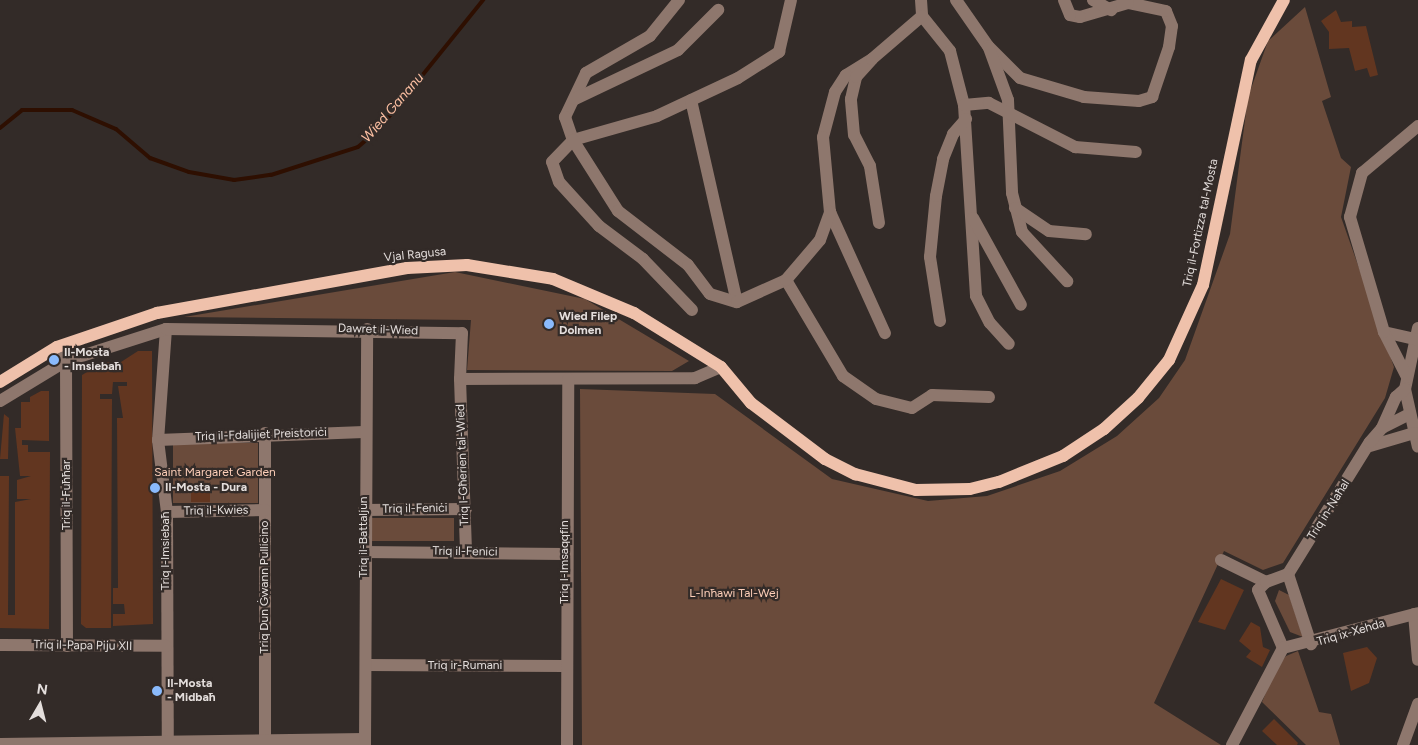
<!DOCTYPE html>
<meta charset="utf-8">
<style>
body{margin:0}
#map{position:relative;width:1418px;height:745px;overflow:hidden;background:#332b28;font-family:Figtree,sans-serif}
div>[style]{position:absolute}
.green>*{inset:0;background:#6a4b3b;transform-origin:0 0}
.stream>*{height:4px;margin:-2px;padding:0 2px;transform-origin:2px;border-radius:2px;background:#2e0f01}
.building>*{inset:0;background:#623620;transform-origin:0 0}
.minor>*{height:12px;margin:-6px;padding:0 6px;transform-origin:6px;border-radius:6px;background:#8e776d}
.major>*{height:12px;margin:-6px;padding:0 6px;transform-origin:6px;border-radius:6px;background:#efc1ab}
.dots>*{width:14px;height:14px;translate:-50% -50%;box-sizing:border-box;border:2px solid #332b28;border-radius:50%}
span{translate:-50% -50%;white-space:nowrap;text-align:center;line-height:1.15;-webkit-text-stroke:4.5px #332b28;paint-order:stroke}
.street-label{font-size:12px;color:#e4dedc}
.poi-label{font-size:12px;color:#e4dedc;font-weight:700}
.left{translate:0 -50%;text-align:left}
.park-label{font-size:12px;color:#fdceb8}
.water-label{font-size:14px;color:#fbbea1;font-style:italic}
.north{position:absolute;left:15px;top:680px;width:50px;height:50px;-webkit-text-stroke:4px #332b28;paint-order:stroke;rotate:8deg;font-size:14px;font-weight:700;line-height:20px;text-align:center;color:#e4dedc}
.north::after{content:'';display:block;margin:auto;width:18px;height:22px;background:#e4dedc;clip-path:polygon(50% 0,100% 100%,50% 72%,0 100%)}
</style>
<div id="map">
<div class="green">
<div style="clip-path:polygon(1305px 7px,1331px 97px,1322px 101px,1341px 158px,1351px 167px,1341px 217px,1394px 367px,1385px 398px,1283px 563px,1263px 570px,1224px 551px,1154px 703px,1221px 745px,582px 745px,580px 389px,715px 394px,832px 479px,928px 501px,987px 496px,1060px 471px,1117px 436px,1159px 398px,1185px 360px,1230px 234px,1248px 97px,1268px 41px)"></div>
<div style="clip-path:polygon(455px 272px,585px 299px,689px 361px,672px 371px,467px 370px,471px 320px,184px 317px)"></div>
<div style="left:173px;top:443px;width:85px;height:60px"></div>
<div style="left:454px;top:518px;width:23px;height:83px;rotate:90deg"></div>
<div style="clip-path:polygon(1279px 590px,1289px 595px,1303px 637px,1290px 632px,1275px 601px)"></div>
<div style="clip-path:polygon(1298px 651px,1319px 712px,1331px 714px,1340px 745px,1306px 745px,1262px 702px,1276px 669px,1286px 656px)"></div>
</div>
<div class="stream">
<div style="left:0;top:128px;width:28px;rotate:-39deg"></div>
<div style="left:22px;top:110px;width:50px"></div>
<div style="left:72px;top:110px;width:48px;rotate:23.4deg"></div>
<div style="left:116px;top:129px;width:45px;rotate:40.5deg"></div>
<div style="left:150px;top:158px;width:41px;rotate:19.7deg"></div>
<div style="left:189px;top:172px;width:46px;rotate:10.1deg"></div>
<div style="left:234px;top:180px;width:37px;rotate:-8deg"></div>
<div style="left:271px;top:175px;width:91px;rotate:-17.8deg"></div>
<div style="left:358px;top:147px;width:28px;rotate:-41deg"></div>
<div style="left:379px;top:129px;width:166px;rotate:-51.1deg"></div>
</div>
<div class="building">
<div style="clip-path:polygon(1336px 10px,1341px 22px,1352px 21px,1352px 27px,1366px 26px,1378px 75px,1370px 77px,1367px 68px,1355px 71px,1349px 48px,1329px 49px,1329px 32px,1321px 21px)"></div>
<div style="clip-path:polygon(138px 351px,152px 351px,153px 624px,113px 626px,113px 614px,125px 614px,124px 604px,113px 604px,113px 588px,118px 588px,117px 418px,123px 418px,118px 386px,127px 386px,127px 382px,113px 382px,112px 394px,100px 394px,100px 399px,112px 399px,111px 628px,86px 628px,81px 624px,82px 375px,104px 362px,121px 362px)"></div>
<div style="clip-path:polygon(41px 391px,49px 391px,49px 441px,22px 440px,22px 445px,28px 445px,28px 452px,50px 452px,49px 629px,0 628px,0 476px,9px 476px,8px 615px,15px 615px,15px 502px,31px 499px,17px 499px,17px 480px,31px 476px,20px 476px,15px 428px,21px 428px,21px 402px,30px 402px,30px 397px)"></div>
<div style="clip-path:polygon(4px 414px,9px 418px,8px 459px,0 459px)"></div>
<div style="left:191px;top:491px;width:19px;height:11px"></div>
<div style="clip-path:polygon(1221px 579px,1244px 590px,1225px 630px,1198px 622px)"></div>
<div style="clip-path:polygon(1251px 622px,1260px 627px,1263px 647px,1270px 650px,1262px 667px,1246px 657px,1251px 651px,1239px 641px)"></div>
<div style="clip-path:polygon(1367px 647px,1377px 658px,1369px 683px,1351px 691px,1343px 653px)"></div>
<div style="clip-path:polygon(1274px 719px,1298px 743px,1297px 745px,1277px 745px,1262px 731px)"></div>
</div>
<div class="minor">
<div style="left:679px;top:0;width:46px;rotate:128.9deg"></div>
<div style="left:650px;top:36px;width:74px;rotate:150deg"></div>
<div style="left:586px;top:73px;width:49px;rotate:115.5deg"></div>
<div style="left:565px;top:117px;width:24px;rotate:71deg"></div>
<div style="left:573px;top:140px;width:87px;rotate:-15.9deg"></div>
<div style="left:657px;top:116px;width:89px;rotate:-25.1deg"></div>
<div style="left:738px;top:78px;width:49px;rotate:-32.4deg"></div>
<div style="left:779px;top:52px;width:53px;rotate:-77deg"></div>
<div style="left:921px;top:0;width:16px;rotate:86deg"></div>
<div style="left:922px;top:16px;width:45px;rotate:51.3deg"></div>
<div style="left:950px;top:51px;width:56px;rotate:75.5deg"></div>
<div style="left:964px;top:105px;width:191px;rotate:86.4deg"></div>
<div style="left:976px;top:296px;width:30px;rotate:63deg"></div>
<div style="left:990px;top:323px;width:28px;rotate:48deg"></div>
<div style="left:956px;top:0;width:56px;rotate:55.2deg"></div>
<div style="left:988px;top:46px;width:45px;rotate:45deg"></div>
<div style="left:1020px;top:78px;width:67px;rotate:16.5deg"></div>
<div style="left:1084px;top:97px;width:55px;rotate:4.2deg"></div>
<div style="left:1139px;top:101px;width:14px;rotate:-17deg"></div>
<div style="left:1152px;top:97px;width:53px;rotate:-71.2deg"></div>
<div style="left:1169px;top:47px;width:21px;rotate:-82deg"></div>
<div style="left:1172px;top:26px;width:16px;rotate:-112deg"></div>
<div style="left:1166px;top:11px;width:39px;rotate:-168deg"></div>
<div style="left:1128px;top:3px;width:50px;rotate:163.7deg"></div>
<div style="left:1080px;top:17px;width:10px;rotate:-169deg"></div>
<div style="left:1070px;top:15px;width:16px;rotate:-112deg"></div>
<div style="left:1093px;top:0;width:21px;rotate:29deg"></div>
<div style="left:989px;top:48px;width:55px;rotate:69.9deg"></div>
<div style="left:1008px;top:100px;width:93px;rotate:87.5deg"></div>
<div style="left:1012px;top:193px;width:40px;rotate:75.6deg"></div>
<div style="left:1022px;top:232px;width:67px;rotate:47.4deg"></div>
<div style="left:872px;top:59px;width:31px;rotate:148deg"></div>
<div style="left:846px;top:75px;width:20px;rotate:123deg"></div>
<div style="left:835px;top:92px;width:47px;rotate:104.9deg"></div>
<div style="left:823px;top:137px;width:75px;rotate:84.7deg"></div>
<div style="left:830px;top:212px;width:133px;rotate:65.6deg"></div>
<div style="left:575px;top:99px;width:114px;rotate:-25.4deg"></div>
<div style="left:678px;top:50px;width:57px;rotate:-45deg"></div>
<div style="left:691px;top:100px;width:207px;rotate:77.2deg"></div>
<div style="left:964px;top:105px;width:25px;rotate:-5deg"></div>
<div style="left:989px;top:103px;width:97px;rotate:27.1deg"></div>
<div style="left:1075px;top:147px;width:61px;rotate:4.7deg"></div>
<div style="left:1015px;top:208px;width:41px;rotate:34.1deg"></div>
<div style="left:1049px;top:231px;width:37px;rotate:5deg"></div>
<div style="left:973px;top:218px;width:99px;rotate:61.1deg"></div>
<div style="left:879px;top:223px;width:58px;rotate:-99deg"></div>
<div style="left:870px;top:166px;width:35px;rotate:-117deg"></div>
<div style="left:854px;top:135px;width:36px;rotate:-95deg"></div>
<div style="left:851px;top:99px;width:23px;rotate:-77deg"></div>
<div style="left:856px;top:77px;width:24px;rotate:-48deg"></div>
<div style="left:872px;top:59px;width:66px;rotate:-40.7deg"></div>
<div style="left:786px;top:280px;width:112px;rotate:59.3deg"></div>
<div style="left:843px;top:376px;width:40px;rotate:34.9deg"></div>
<div style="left:876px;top:399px;width:37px;rotate:14deg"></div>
<div style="left:912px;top:408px;width:24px;rotate:-33deg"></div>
<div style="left:932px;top:395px;width:57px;rotate:2deg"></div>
<div style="left:692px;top:310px;width:71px;rotate:-133.9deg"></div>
<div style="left:643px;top:259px;width:55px;rotate:-143.1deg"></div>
<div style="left:599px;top:226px;width:59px;rotate:-132.3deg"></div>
<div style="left:559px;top:182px;width:21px;rotate:-109deg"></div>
<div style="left:552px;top:162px;width:30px;rotate:-46deg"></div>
<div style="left:573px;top:140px;width:84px;rotate:57.6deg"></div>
<div style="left:618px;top:211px;width:88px;rotate:37.6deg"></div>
<div style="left:688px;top:265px;width:36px;rotate:53deg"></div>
<div style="left:710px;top:294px;width:28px;rotate:17deg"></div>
<div style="left:737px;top:302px;width:54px;rotate:-24.2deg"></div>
<div style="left:786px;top:280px;width:52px;rotate:-49.6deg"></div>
<div style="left:820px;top:240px;width:30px;rotate:-70deg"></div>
<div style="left:940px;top:321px;width:65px;rotate:-98.9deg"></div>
<div style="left:930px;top:257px;width:61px;rotate:-84.4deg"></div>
<div style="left:936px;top:196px;width:38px;rotate:-79deg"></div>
<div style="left:943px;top:159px;width:27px;rotate:-68deg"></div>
<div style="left:953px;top:134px;width:20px;rotate:-49deg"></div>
<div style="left:1418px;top:328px;width:62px;rotate:102deg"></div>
<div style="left:1405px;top:389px;width:59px;rotate:77.4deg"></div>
<div style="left:166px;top:329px;width:111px;rotate:94.1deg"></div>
<div style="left:158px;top:440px;width:73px;rotate:82.9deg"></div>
<div style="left:167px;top:512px;width:232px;rotate:89.8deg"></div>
<div style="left:1384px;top:332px;width:32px;rotate:13deg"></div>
<div style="left:57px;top:347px;width:17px;rotate:57deg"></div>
<div style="left:66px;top:361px;width:285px;rotate:89.8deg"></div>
<div style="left:1407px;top:377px;width:51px;rotate:-117.1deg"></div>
<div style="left:1384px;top:332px;width:120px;rotate:-106.5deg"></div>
<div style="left:1350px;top:217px;width:46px;rotate:-74.7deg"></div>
<div style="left:1362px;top:173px;width:73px;rotate:-40deg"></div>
<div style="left:460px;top:379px;width:172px;rotate:88deg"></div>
<div style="left:0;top:401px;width:77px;rotate:-31.2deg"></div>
<div style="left:66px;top:361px;width:105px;rotate:-17.7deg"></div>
<div style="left:166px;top:329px;width:296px;rotate:0.8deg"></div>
<div style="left:462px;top:333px;width:46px;rotate:92.5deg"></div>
<div style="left:460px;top:379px;width:235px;rotate:-0.2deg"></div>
<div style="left:695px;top:378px;width:28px;rotate:-23deg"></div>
<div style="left:1382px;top:428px;width:34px;rotate:-66deg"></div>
<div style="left:1396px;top:397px;width:12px;rotate:-42deg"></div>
<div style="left:265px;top:433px;width:307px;rotate:90deg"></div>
<div style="left:158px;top:440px;width:206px;rotate:-2.2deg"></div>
<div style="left:1370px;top:446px;width:46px;rotate:-16.5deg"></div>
<div style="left:364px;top:510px;width:102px;rotate:-0.6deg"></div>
<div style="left:167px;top:512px;width:98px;rotate:-1.2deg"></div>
<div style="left:364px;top:552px;width:201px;rotate:0.6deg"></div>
<div style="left:1221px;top:560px;width:50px;rotate:26.1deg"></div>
<div style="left:1266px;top:582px;width:11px;rotate:135deg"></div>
<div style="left:1258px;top:590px;width:63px;rotate:66.7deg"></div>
<div style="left:1288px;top:574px;width:155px;rotate:-58.2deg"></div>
<div style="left:1370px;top:442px;width:18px;rotate:-49deg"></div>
<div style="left:1382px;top:428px;width:29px;rotate:-27deg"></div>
<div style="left:1288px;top:574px;width:74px;rotate:71.8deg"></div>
<div style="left:1266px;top:582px;width:23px;rotate:-20deg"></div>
<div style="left:1414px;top:614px;width:46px;rotate:85deg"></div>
<div style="left:0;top:645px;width:166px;rotate:0.3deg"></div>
<div style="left:1283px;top:648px;width:139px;rotate:-14.5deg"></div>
<div style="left:366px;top:665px;width:199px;rotate:0.3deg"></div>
<div style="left:0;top:744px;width:365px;rotate:-0.8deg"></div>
<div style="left:365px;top:745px;width:416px;rotate:-89.7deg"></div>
<div style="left:567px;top:745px;width:366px;rotate:-89.8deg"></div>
<div style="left:1232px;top:745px;width:110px;rotate:-62.3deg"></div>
<div style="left:1403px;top:745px;width:44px;rotate:-69.9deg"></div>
</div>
<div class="major">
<div style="left:0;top:382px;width:67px;rotate:-31.6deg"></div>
<div style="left:57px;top:347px;width:106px;rotate:-18.8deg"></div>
<div style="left:157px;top:313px;width:254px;rotate:-10.2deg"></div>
<div style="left:407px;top:268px;width:60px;rotate:-2.9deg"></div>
<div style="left:467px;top:265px;width:87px;rotate:9.2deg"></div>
<div style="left:553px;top:279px;width:88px;rotate:22.8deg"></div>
<div style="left:634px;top:313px;width:102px;rotate:31.8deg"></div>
<div style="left:721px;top:367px;width:47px;rotate:50.2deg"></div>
<div style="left:751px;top:403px;width:93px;rotate:37.1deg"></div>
<div style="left:825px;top:459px;width:34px;rotate:27deg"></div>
<div style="left:855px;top:474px;width:63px;rotate:14.7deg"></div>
<div style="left:916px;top:490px;width:54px;rotate:-1.1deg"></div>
<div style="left:970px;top:489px;width:30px;rotate:-14deg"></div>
<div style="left:999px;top:482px;width:69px;rotate:-22.1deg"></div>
<div style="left:1063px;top:456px;width:49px;rotate:-33.4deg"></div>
<div style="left:1104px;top:429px;width:46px;rotate:-42.4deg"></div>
<div style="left:1138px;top:398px;width:49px;rotate:-50.8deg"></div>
<div style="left:1169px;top:360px;width:82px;rotate:-65.6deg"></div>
<div style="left:1203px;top:285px;width:230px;rotate:-78deg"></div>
<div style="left:1251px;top:60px;width:68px;rotate:-61.2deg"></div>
</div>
<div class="dots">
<div style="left:549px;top:324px;background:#8abafc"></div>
<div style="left:54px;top:360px;background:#8abafc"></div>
<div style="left:155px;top:488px;background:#8abafc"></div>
<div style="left:157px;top:691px;background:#8abafc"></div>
</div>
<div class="street-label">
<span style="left:1201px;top:223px;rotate:-78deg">Triq il-Fortizza tal-Mosta</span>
<span style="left:415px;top:255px;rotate:-6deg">Vjal Ragusa</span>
<span style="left:378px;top:330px;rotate:2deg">Dawret il-Wied</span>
<span style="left:261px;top:435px;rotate:-2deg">Triq il-Fdalijiet Preistoriċi</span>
<span style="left:463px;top:465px;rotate:-92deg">Triq l-Għerien tal-Wied</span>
<span style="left:67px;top:495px;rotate:-90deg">Triq il-Fuħħar</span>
<span style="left:415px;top:509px;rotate:-1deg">Triq il-Feniċi</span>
<span style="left:1329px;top:510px;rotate:-58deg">Triq in-Naħal</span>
<span style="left:216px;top:511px;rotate:-1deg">Triq il-Kwies</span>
<span style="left:364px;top:537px;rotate:-90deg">Triq il-Battaljun</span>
<span style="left:166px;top:551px;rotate:-90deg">Triq l-Imsiebaħ</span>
<span style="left:465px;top:552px;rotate:1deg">Triq il-Fenici</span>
<span style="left:565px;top:562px;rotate:-90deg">Triq l-Imsaqqfin</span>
<span style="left:265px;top:587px;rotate:-90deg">Triq Dun Ġwann Pullicino</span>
<span style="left:1351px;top:633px;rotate:-16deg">Triq ix-Xehda</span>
<span style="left:83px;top:646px;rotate:1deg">Triq il-Papa Piju XII</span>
<span style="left:465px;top:666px">Triq ir-Rumani</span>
</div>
<div class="poi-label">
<span class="left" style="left:559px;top:324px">Wied Filep<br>Dolmen</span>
<span class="left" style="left:64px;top:360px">Il-Mosta<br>- Imsiebaħ</span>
<span class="left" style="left:165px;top:488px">Il-Mosta - Dura</span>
<span class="left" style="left:167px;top:691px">Il-Mosta<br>- Midbaħ</span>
</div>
<div class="park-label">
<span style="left:215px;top:473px">Saint Margaret Garden</span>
<span style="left:734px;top:594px">L-Inħawi Tal-Wej</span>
</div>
<div class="water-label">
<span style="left:393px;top:108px;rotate:-49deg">Wied Gananu</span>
</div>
<div class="north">N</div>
</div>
